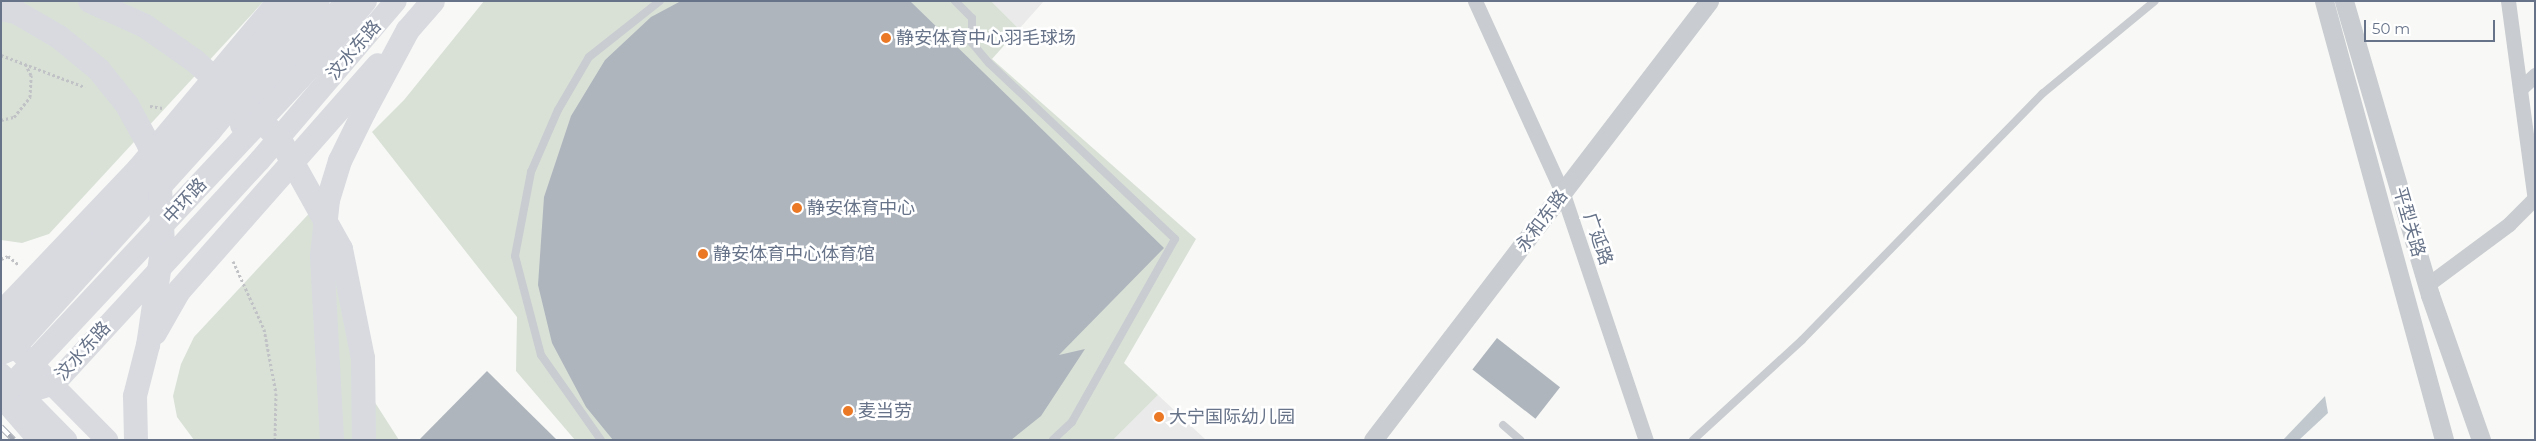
<!DOCTYPE html>
<meta charset="utf-8">
<style>
body{margin:0}
#map{position:relative;width:2536px;height:441px;overflow:hidden;background:#f8f9f6;font-family:Montserrat,"Noto Sans SC",sans-serif}
div>[style]{position:absolute}
.built>*{inset:0;background:#e9eae9}
.green>*{inset:0;background:#d9e1d7}
.water>*{inset:0;background:#c1c9cf}
.building>*{inset:0;background:#afb5bd;transform-origin:0 0}
.path>*{height:3px;margin-top:-1.5px;transform-origin:0;background:repeating-linear-gradient(90deg,#c0c2c5 0 2.5px,transparent 0 5px)}
.service>*{height:8px;margin:-4px;padding:0 4px;transform-origin:4px;border-radius:4px;background:#c9ccd0}
.minor>*{height:15px;margin:-7.5px;padding:0 7.5px;transform-origin:7.5px;border-radius:7.5px;background:#c9ccd0}
.tertiary>*{height:19px;margin:-9.5px;padding:0 9.5px;transform-origin:9.5px;border-radius:9.5px;background:#c9ccd0}
.primary>*{height:22px;margin:-11px;padding:0 11px;transform-origin:11px;border-radius:11px;background:#d8dae0}
.trunk>*{height:24px;margin:-12px;padding:0 12px;transform-origin:12px;border-radius:12px;background:#d8dae0}
.rail>*{height:5.5px;margin-top:-2.75px;transform-origin:0;background:repeating-linear-gradient(90deg,#fff 0 11px,#a9adb5 0 22px);box-sizing:border-box;border-block:1px solid #a9adb5}
.dots>*{width:14px;height:14px;translate:-50% -50%;box-sizing:border-box;border:2px solid #fff;border-radius:50%}
span{translate:-50% -50%;white-space:nowrap;text-align:center;line-height:1.15;-webkit-text-stroke:5px #fff;paint-order:stroke}
.poi-label{font-size:18px;color:#677389}
.left{translate:0 -50%;text-align:left}
.street-label{font-size:18px;color:#677389}
.frame{position:absolute;inset:0;border:2px solid #677389;pointer-events:none}
.scale{position:absolute;left:2364px;top:20px;width:131px;height:22px;box-sizing:border-box;border:2px solid #677389;border-top:0;padding-left:6px;font-size:15px;line-height:18px;white-space:nowrap;color:#677389;-webkit-text-stroke:4px #fff;paint-order:stroke}
</style>
<div id="map">
<div class="built">
<div style="clip-path:polygon(991px 1px,1044px 1px,1019px 29px)"></div>
<div style="clip-path:polygon(1158px 395px,1206px 440px,1113px 440px)"></div>
</div>
<div class="green">
<div style="clip-path:polygon(1px 1px,264px 1px,49px 234px,22px 243px,1px 240px)"></div>
<div style="clip-path:polygon(484px 1px,991px 1px,1019px 29px,992px 59px,1196px 239px,1124px 363px,1158px 395px,1113px 440px,575px 440px,516px 371px,517px 317px,372px 132px,404px 100px)"></div>
<div style="clip-path:polygon(317px 205px,360px 379px,399px 440px,194px 440px,177px 417px,173px 396px,181px 364px,194px 337px)"></div>
</div>
<div class="water">
<div style="clip-path:polygon(2325px 396px,2328px 413px,2299px 440px,2283px 440px)"></div>
</div>
<div class="building">
<div style="clip-path:polygon(681px 1px,910px 1px,1164px 248px,1059px 355px,1085px 349px,1041px 416px,1011px 440px,613px 440px,586px 407px,552px 343px,538px 285px,544px 197px,571px 116px,605px 60px,651px 17px)"></div>
<div style="left:1497px;top:338px;width:80px;height:40px;rotate:38deg"></div>
<div style="clip-path:polygon(487px 371px,557px 440px,419px 440px)"></div>
</div>
<div class="path">
<div style="left:1px;top:55px;width:90px;rotate:20.9deg"></div>
<div style="left:150px;top:106px;width:13px;rotate:9deg"></div>
<div style="left:1px;top:120px;width:13px;rotate:-13deg"></div>
<div style="left:14px;top:117px;width:26px;rotate:-51deg"></div>
<div style="left:30px;top:97px;width:22px;rotate:-87deg"></div>
<div style="left:31px;top:75px;width:13px;rotate:-117deg"></div>
<div style="left:1px;top:259px;width:8px;rotate:-23deg"></div>
<div style="left:8px;top:256px;width:14px;rotate:39deg"></div>
<div style="left:233px;top:261px;width:75px;rotate:65.5deg"></div>
<div style="left:264px;top:329px;width:65px;rotate:79.4deg"></div>
<div style="left:276px;top:393px;width:47px;rotate:91.2deg"></div>
</div>
<div class="service">
<div style="left:955px;top:1px;width:24px;rotate:45deg"></div>
<div style="left:972px;top:18px;width:25px;rotate:90deg"></div>
<div style="left:972px;top:43px;width:26px;rotate:50deg"></div>
<div style="left:989px;top:63px;width:256px;rotate:43.4deg"></div>
<div style="left:1175px;top:239px;width:210px;rotate:119.4deg"></div>
<div style="left:1072px;top:422px;width:26px;rotate:137deg"></div>
<div style="left:1503px;top:425px;width:23px;rotate:41deg"></div>
<div style="left:601px;top:440px;width:104px;rotate:-125.2deg"></div>
<div style="left:541px;top:355px;width:102px;rotate:-104.7deg"></div>
<div style="left:515px;top:256px;width:86px;rotate:-79.2deg"></div>
<div style="left:531px;top:172px;width:68px;rotate:-66.5deg"></div>
<div style="left:558px;top:110px;width:61px;rotate:-59.7deg"></div>
<div style="left:589px;top:57px;width:90px;rotate:-38.3deg"></div>
<div style="left:1693px;top:440px;width:148px;rotate:-42.5deg"></div>
<div style="left:1802px;top:340px;width:344px;rotate:-45.7deg"></div>
<div style="left:2042px;top:94px;width:146px;rotate:-39.5deg"></div>
</div>
<div class="minor">
<div style="left:1475px;top:1px;width:212px;rotate:65.5deg"></div>
<div style="left:1563px;top:194px;width:260px;rotate:71.4deg"></div>
<div style="left:2508px;top:1px;width:202px;rotate:82.3deg"></div>
<div style="left:2520px;top:89px;width:21px;rotate:-43deg"></div>
<div style="left:2427px;top:285px;width:102px;rotate:-36.6deg"></div>
<div style="left:2509px;top:224px;width:37px;rotate:-45deg"></div>
</div>
<div class="tertiary">
<div style="left:2324px;top:1px;width:455px;rotate:74.7deg"></div>
<div style="left:2344px;top:1px;width:306px;rotate:73.7deg"></div>
<div style="left:2430px;top:295px;width:154px;rotate:70.6deg"></div>
<div style="left:1373px;top:440px;width:553px;rotate:-52.57deg"></div>
</div>
<div class="primary">
<div style="left:241px;top:125px;width:162px;rotate:-49.7deg"></div>
<div style="left:1px;top:312px;width:199px;rotate:-46.4deg"></div>
<div style="left:138px;top:168px;width:218px;rotate:-50deg"></div>
<div style="left:18px;top:350px;width:127px;rotate:45.3deg"></div>
<div style="left:1px;top:354px;width:15px;rotate:-23deg"></div>
<div style="left:15px;top:348px;width:292px;rotate:-47.9deg"></div>
<div style="left:211px;top:131px;width:169px;rotate:-50.3deg"></div>
<div style="left:1px;top:374px;width:93px;rotate:45.4deg"></div>
<div style="left:22px;top:394px;width:34px;rotate:-17deg"></div>
<div style="left:54px;top:384px;width:304px;rotate:-47.4deg"></div>
<div style="left:260px;top:160px;width:209px;rotate:-49.5deg"></div>
</div>
<div class="trunk">
<div style="left:90px;top:1px;width:60px;rotate:24.4deg"></div>
<div style="left:145px;top:26px;width:61px;rotate:35deg"></div>
<div style="left:195px;top:61px;width:114px;rotate:42.5deg"></div>
<div style="left:279px;top:138px;width:127px;rotate:60.8deg"></div>
<div style="left:341px;top:249px;width:111px;rotate:78.6deg"></div>
<div style="left:363px;top:358px;width:82px;rotate:89.3deg"></div>
<div style="left:1px;top:9px;width:15px;rotate:11deg"></div>
<div style="left:16px;top:12px;width:50px;rotate:30.2deg"></div>
<div style="left:59px;top:37px;width:52px;rotate:39.5deg"></div>
<div style="left:99px;top:70px;width:45px;rotate:51.3deg"></div>
<div style="left:127px;top:105px;width:46px;rotate:61.2deg"></div>
<div style="left:149px;top:145px;width:43px;rotate:75.3deg"></div>
<div style="left:160px;top:187px;width:57px;rotate:87deg"></div>
<div style="left:163px;top:244px;width:102px;rotate:98.4deg"></div>
<div style="left:148px;top:345px;width:53px;rotate:104.3deg"></div>
<div style="left:135px;top:396px;width:44px;rotate:88.7deg"></div>
<div style="left:1px;top:331px;width:145px;rotate:-45.8deg"></div>
<div style="left:102px;top:227px;width:299px;rotate:-49.1deg"></div>
<div style="left:155px;top:333px;width:48px;rotate:-60.3deg"></div>
<div style="left:179px;top:291px;width:301px;rotate:-48.6deg"></div>
<div style="left:1px;top:395px;width:60px;rotate:49.1deg"></div>
<div style="left:1px;top:397px;width:452px;rotate:-46.9deg"></div>
<div style="left:310px;top:67px;width:86px;rotate:-50.2deg"></div>
<div style="left:332px;top:440px;width:184px;rotate:-93.1deg"></div>
<div style="left:322px;top:256px;width:56px;rotate:-83.9deg"></div>
<div style="left:328px;top:200px;width:41px;rotate:-72.9deg"></div>
<div style="left:340px;top:161px;width:55px;rotate:-63.9deg"></div>
<div style="left:364px;top:112px;width:93px;rotate:-61.8deg"></div>
<div style="left:408px;top:30px;width:38px;rotate:-49deg"></div>
</div>
<div class="rail">
<div style="left:1px;top:427px;width:18px;rotate:45deg"></div>
</div>
<div class="dots">
<div style="left:886px;top:38px;background:#eb7824"></div>
<div style="left:797px;top:208px;background:#eb7824"></div>
<div style="left:703px;top:254px;background:#eb7824"></div>
<div style="left:848px;top:411px;background:#eb7824"></div>
<div style="left:1159px;top:417px;background:#eb7824"></div>
</div>
<div class="poi-label">
<span class="left" style="left:896px;top:38px">静安体育中心羽毛球场</span>
<span class="left" style="left:807px;top:208px">静安体育中心</span>
<span class="left" style="left:713px;top:254px">静安体育中心体育馆</span>
<span class="left" style="left:858px;top:411px">麦当劳</span>
<span class="left" style="left:1169px;top:417px">大宁国际幼儿园</span>
</div>
<div class="street-label">
<span style="left:354px;top:50px;rotate:-49deg">汶水东路</span>
<span style="left:185px;top:201px;rotate:-47deg">中环路</span>
<span style="left:1542px;top:221px;rotate:-53deg">永和东路</span>
<span style="left:2409px;top:222px;rotate:74deg">平型关路</span>
<span style="left:1598px;top:239px;rotate:71deg">广延路</span>
<span style="left:83px;top:351px;rotate:-48deg">汶水东路</span>
</div>
<div class="frame"></div>
<div class="scale">50 m</div>
</div>
